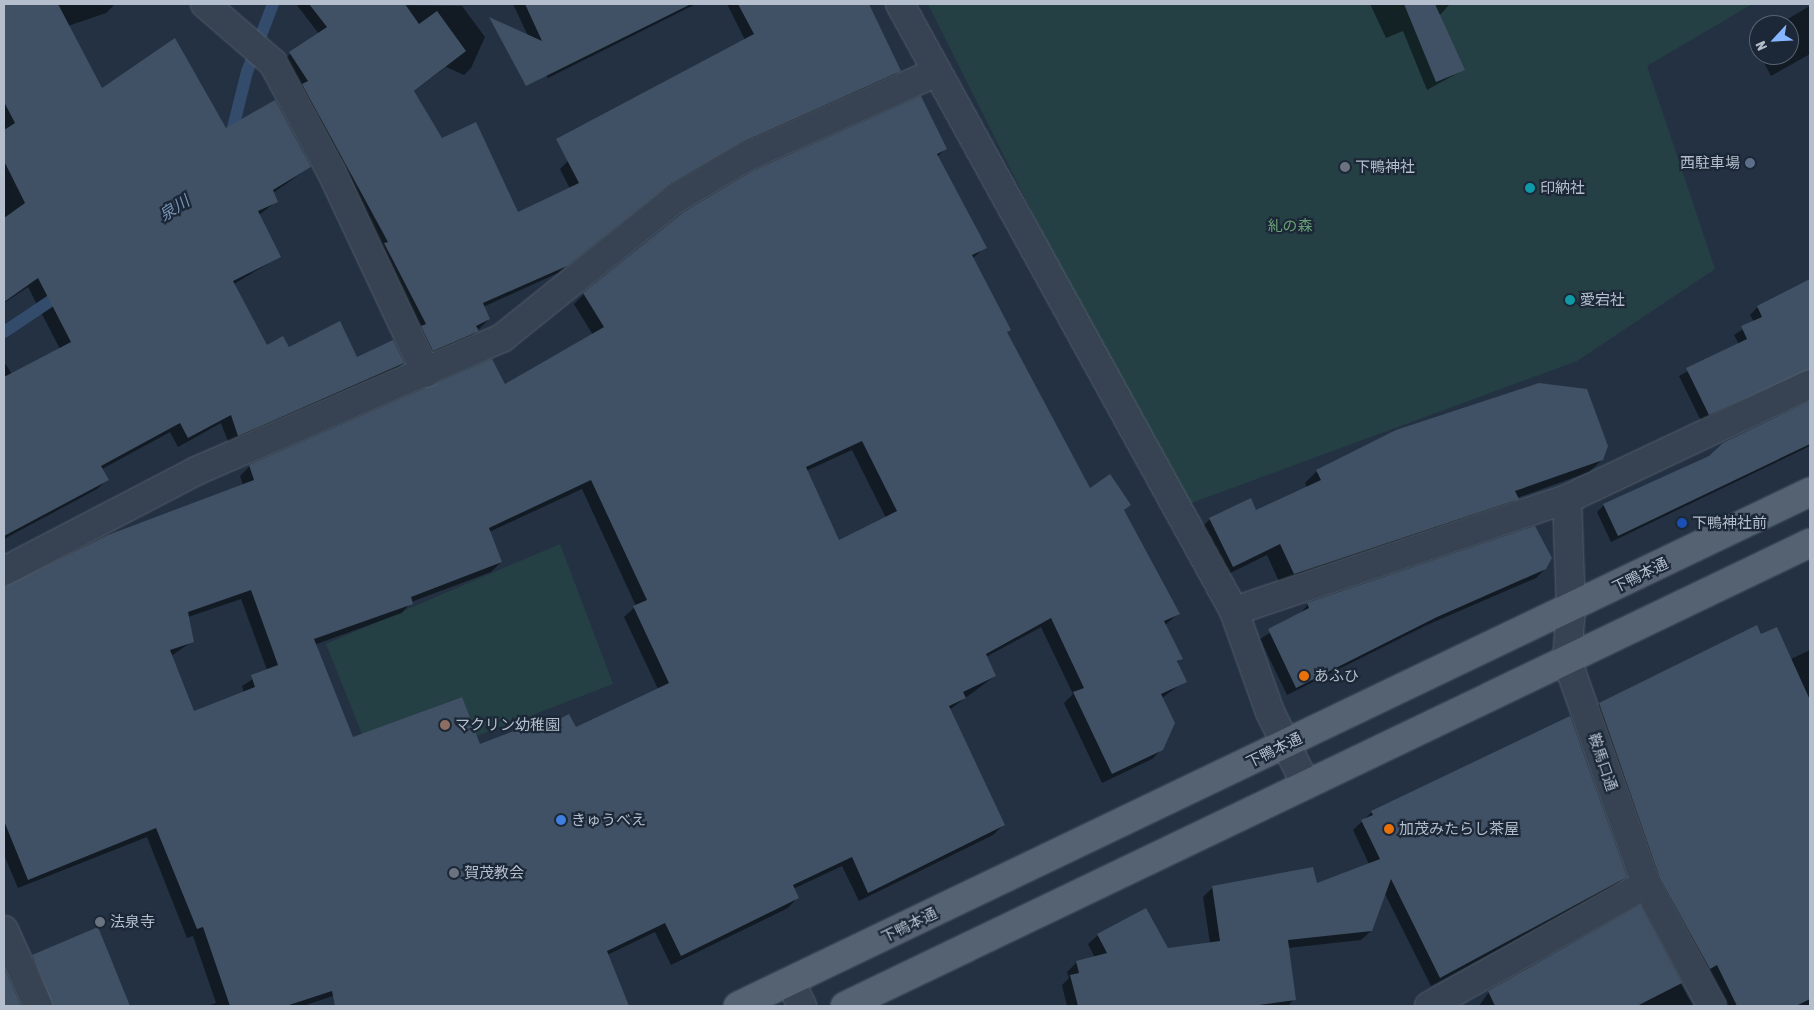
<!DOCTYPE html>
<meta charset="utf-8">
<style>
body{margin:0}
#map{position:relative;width:1814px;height:1010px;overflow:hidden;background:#233143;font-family:"Asap Condensed","Noto Sans JP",sans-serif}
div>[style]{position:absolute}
.green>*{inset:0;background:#254044}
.shadow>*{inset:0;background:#0007}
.stream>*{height:12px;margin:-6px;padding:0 6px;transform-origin:6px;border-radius:6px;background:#344c6b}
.building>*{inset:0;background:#415165}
.roads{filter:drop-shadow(0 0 1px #525e6c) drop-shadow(0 0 1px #525e6c)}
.street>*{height:28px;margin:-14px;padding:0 14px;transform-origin:14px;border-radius:14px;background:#374352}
.primary>*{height:28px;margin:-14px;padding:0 14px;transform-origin:14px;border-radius:14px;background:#556272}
.dots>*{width:14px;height:14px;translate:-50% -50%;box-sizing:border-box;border:2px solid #1c2837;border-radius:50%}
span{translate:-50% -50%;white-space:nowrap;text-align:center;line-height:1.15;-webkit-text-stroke:4.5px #1c2837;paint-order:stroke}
.poi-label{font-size:15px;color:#b4becc}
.right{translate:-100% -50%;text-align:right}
.left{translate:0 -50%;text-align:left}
.park-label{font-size:15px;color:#68a075}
.street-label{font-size:15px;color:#b4becc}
.water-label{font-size:16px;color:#7894b7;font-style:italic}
.frame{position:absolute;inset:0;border:5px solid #b4becc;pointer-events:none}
.north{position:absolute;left:1749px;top:15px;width:50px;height:50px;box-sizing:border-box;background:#1c2837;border:1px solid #596473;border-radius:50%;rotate:245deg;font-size:14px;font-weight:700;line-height:20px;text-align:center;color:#b4becc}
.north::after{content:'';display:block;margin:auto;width:18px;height:22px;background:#86b6ff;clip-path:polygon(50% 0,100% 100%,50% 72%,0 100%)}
</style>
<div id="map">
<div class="green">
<div style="clip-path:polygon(928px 4px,1752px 4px,1647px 66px,1715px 269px,1577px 361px,1186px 505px,1146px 440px)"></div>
<div style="clip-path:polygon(560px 544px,613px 684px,477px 736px,461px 697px,362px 734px,326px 644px)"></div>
</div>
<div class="shadow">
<div style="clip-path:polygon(4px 4px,115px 4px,106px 13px,68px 26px,101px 90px,225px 130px,310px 167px,273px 193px,277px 201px,259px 215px,279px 257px,234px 284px,266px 346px,403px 363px,393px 373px,229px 444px,221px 423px,178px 447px,170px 432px,102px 469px,107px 480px,97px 489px,4px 539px,4px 362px,12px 374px,60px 349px,28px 287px,4px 303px)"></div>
<div style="clip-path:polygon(296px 4px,462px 6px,485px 37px,471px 68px,464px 75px,446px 67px,413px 92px,441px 140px,517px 213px,570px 189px,560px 169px,568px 161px,745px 40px,727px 4px,865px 4px,899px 71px,891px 79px,731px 150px,658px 193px,558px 273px,483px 307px,489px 319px,469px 339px,425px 358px,282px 60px,319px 34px)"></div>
<div style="clip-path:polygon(513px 4px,696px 4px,548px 78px)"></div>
<div style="clip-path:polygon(1370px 4px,1450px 4px,1439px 16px,1463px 70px,1427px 90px,1403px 31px,1386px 38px)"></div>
<div style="clip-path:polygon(1810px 6px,1810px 54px,1771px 76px,1760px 55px,1789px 55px,1789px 25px,1777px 25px)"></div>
<div style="clip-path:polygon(1759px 37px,1759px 54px,1753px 43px)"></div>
<div style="clip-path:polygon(evenodd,945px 149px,937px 157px,985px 247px,972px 259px,1010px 329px,1006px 333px,1089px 490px,1130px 505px,1123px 511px,1178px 614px,1165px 625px,1181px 658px,1177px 663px,1185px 681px,1162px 698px,1162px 749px,1152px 759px,1102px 783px,1064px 703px,1073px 694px,1041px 627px,986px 657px,995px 676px,949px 710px,1003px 825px,993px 835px,859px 901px,842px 866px,793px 889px,797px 898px,788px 908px,671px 965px,655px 932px,607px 955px,628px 1006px,343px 1006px,339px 994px,303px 1006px,207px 1006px,216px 1003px,193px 936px,187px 938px,147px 837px,18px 888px,4px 855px,4px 587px,108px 536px,243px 485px,240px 476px,250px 466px,504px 386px,593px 335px,574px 304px,584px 294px,945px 149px,852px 450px,886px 518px,839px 542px,806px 471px,852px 450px,945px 149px,582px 489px,636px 606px,624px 617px,658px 689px,575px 729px,539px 730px,479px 746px,352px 739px,314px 645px,402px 613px,411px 602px,491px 572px,501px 562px,489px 532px,582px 489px,945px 149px,241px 599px,267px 670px,242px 686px,244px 693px,194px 713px,171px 656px,193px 641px,188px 617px,241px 599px)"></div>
<div style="clip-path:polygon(1810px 282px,1810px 361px,1786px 374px,1779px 384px,1701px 421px,1679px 376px,1739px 344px,1734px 335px,1754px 322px,1750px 315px,1758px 307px)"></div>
<div style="clip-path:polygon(1802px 407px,1810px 424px,1810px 446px,1611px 542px,1597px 512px,1604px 505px,1709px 457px)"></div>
<div style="clip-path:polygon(1602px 460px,1589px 472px,1517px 498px,1506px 510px,1281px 586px,1267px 555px,1220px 578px,1198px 531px,1210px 519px,1256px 512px,1307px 488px,1305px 483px,1317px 471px)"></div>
<div style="clip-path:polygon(1545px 569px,1536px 578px,1427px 625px,1287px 695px,1260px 639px,1300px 614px,1308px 604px)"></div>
<div style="clip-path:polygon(1760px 636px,1791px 659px,1810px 650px,1810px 1006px,1711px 1006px,1588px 715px,1599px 704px)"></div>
<div style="clip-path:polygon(1372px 812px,1625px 876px,1616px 886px,1431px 986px,1385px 894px,1371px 931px,1361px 940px,1288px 948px,1294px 999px,1288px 1006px,1067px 1006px,1062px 985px,1069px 978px,1067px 972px,1077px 962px,1095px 958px,1088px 944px,1098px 935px,1167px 950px,1210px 943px,1203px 897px,1213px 887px,1316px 885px,1369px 864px,1353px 830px)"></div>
<div style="clip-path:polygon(1639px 907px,1693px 1006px,1479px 1006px,1489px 992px)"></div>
<div style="clip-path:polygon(98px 929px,129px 1006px,40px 1006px,23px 965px,33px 956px)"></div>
<div style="clip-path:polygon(4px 970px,21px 1006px,4px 1006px)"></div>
</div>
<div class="stream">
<div style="left:230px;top:140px;width:70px;rotate:-76deg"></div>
<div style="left:247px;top:72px;width:73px;rotate:-69.1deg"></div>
<div style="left:4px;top:332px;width:72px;rotate:-33.7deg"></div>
</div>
<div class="building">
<div style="clip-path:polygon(4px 4px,58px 4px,102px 88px,175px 38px,226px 128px,275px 100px,311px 167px,273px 190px,278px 202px,258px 211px,281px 257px,233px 281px,267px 345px,283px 336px,289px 347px,340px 321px,357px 357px,393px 340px,404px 363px,238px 436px,231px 415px,188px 438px,180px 423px,101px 466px,109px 480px,4px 536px,4px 377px,71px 342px,38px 278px,4px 302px,4px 218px,25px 203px,4px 161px,4px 130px,15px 123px,4px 102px)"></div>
<div style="clip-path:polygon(309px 4px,405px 4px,419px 24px,437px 11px,466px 51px,414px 91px,442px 138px,476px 122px,518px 212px,579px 183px,556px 139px,754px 34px,738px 4px,869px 4px,901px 71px,740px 143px,667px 186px,567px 266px,483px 303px,490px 319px,476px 326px,479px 331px,433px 351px,421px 326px,426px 324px,384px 243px,388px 242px,302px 84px,308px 81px,289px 52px,327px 27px)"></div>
<div style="clip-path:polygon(525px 4px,691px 4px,526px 86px,489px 17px,542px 41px)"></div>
<div style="clip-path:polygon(1404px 4px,1435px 4px,1465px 70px,1436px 82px)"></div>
<div style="clip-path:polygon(evenodd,921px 96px,947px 149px,937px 154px,987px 248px,972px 255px,1011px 330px,1007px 332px,1090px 488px,1110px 474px,1131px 505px,1124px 510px,1180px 614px,1164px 621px,1183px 659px,1177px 661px,1187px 682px,1161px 694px,1175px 723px,1163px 750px,1112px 774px,1073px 692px,1084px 688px,1051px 618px,986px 654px,996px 676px,963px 692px,966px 698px,949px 706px,1005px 825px,868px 893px,852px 857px,793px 885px,799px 898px,681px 956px,665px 923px,607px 951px,629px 1006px,335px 1006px,332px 991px,286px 1006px,230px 1006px,203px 927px,197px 929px,156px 828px,28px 880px,4px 821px,4px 587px,108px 535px,254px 480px,249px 465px,492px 359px,505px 384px,604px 327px,583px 293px,684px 212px,753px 171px,921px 96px,862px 441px,897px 511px,839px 540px,806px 467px,862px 441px,921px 96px,591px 480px,647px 600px,633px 606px,669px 683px,576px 727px,569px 714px,539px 729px,537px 722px,480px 744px,462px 697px,353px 737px,314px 639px,413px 604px,411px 597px,502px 562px,489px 528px,591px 480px,921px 96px,251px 590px,278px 665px,251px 675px,255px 687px,194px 711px,170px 650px,194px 642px,188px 612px,251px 590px)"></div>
<div style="clip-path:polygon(1810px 279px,1810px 369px,1709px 415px,1686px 368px,1747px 339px,1741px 326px,1762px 317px,1757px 306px)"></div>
<div style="clip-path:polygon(1539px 383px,1587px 389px,1608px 446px,1603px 460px,1515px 491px,1519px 499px,1294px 574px,1280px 544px,1233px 567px,1209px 518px,1251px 498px,1256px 510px,1321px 480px,1316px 470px,1396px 430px)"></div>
<div style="clip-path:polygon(1810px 401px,1810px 444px,1618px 536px,1603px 504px,1709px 456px,1723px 443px)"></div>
<div style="clip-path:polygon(1535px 526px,1552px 558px,1546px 569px,1437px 617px,1296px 688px,1268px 629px,1309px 608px,1307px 603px)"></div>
<div style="clip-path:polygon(1757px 625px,1761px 634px,1777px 627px,1810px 700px,1810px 999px,1796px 1006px,1737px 1006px,1717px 965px,1710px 969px,1660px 878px,1599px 703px)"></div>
<div style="clip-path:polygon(1570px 716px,1627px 877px,1440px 978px,1391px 879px,1372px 931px,1288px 940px,1296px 1000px,1251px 1006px,1078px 1006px,1070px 975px,1079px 973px,1076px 961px,1107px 953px,1097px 934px,1146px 908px,1168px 948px,1220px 941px,1212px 886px,1313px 867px,1317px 883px,1380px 859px,1361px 820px,1373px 815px,1371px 811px)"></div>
<div style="clip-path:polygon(1640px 905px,1682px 983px,1637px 1006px,1495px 1006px,1488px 991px)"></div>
<div style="clip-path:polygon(98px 927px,130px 1006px,53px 1006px,32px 955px)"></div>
<div style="clip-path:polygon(4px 968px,21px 1006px,4px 1006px)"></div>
</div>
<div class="roads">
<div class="street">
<div style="left:205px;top:4px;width:90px;rotate:40.9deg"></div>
<div style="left:273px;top:63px;width:123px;rotate:61.8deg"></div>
<div style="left:331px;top:171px;width:223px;rotate:64.8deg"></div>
<div style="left:900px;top:4px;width:693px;rotate:61.18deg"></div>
<div style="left:1234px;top:611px;width:107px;rotate:70.4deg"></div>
<div style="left:1270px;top:712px;width:81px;rotate:63.7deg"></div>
<div style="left:1567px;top:499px;width:109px;rotate:87.9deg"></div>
<div style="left:1571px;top:608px;width:52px;rotate:94.4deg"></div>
<div style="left:1567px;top:660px;width:238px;rotate:70.6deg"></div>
<div style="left:1646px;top:884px;width:139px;rotate:61.6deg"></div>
<div style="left:4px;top:571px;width:216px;rotate:-27.5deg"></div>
<div style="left:196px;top:471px;width:334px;rotate:-23.5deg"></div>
<div style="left:502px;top:338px;width:222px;rotate:-38.8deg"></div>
<div style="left:675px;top:199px;width:82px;rotate:-30.6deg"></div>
<div style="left:746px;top:157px;width:207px;rotate:-24deg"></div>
<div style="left:1234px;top:611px;width:351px;rotate:-18.6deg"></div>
<div style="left:1567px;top:499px;width:269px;rotate:-25.3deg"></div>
<div style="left:4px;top:930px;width:83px;rotate:65.9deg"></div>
<div style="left:790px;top:982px;width:27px;rotate:63deg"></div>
<div style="left:1429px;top:1006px;width:249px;rotate:-29.3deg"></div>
</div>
<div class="primary">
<div style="left:738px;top:1006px;width:1189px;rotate:-25.62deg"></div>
<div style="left:845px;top:1006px;width:1070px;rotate:-25.63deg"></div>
</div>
</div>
<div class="dots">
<div style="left:1750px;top:163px;background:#5c6f8a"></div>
<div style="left:1345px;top:167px;background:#6b7280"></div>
<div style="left:1530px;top:188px;background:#0f9aa8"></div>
<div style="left:1570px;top:300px;background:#0f9aa8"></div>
<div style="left:1682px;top:523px;background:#1a4fb4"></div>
<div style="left:1304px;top:676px;background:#e8710a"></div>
<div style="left:445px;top:725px;background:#8d6e63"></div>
<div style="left:561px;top:820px;background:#3f7fe0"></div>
<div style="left:1389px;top:829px;background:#e8710a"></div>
<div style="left:454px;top:873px;background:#6b7280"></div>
<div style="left:100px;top:922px;background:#6b7280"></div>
</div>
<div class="poi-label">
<span class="right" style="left:1740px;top:163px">西駐車場</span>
<span class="left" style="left:1355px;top:167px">下鴨神社</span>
<span class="left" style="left:1540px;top:188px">印納社</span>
<span class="left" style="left:1580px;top:300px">愛宕社</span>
<span class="left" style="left:1692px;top:523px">下鴨神社前</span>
<span class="left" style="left:1314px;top:676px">あふひ</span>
<span class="left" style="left:455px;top:725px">マクリン幼稚園</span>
<span class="left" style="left:571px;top:820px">きゅうべえ</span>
<span class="left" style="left:1399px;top:829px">加茂みたらし茶屋</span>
<span class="left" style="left:464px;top:873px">賀茂教会</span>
<span class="left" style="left:110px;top:922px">法泉寺</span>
</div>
<div class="park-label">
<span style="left:1290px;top:226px">糺の森</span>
</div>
<div class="street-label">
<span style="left:1640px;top:575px;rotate:-26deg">下鴨本通</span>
<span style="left:1274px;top:750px;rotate:-26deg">下鴨本通</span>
<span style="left:1603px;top:762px;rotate:71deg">鞍馬口通</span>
<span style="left:909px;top:925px;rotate:-26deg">下鴨本通</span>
</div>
<div class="water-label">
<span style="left:174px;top:208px;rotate:-33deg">泉川</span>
</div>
<div class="frame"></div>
<div class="north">N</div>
</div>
